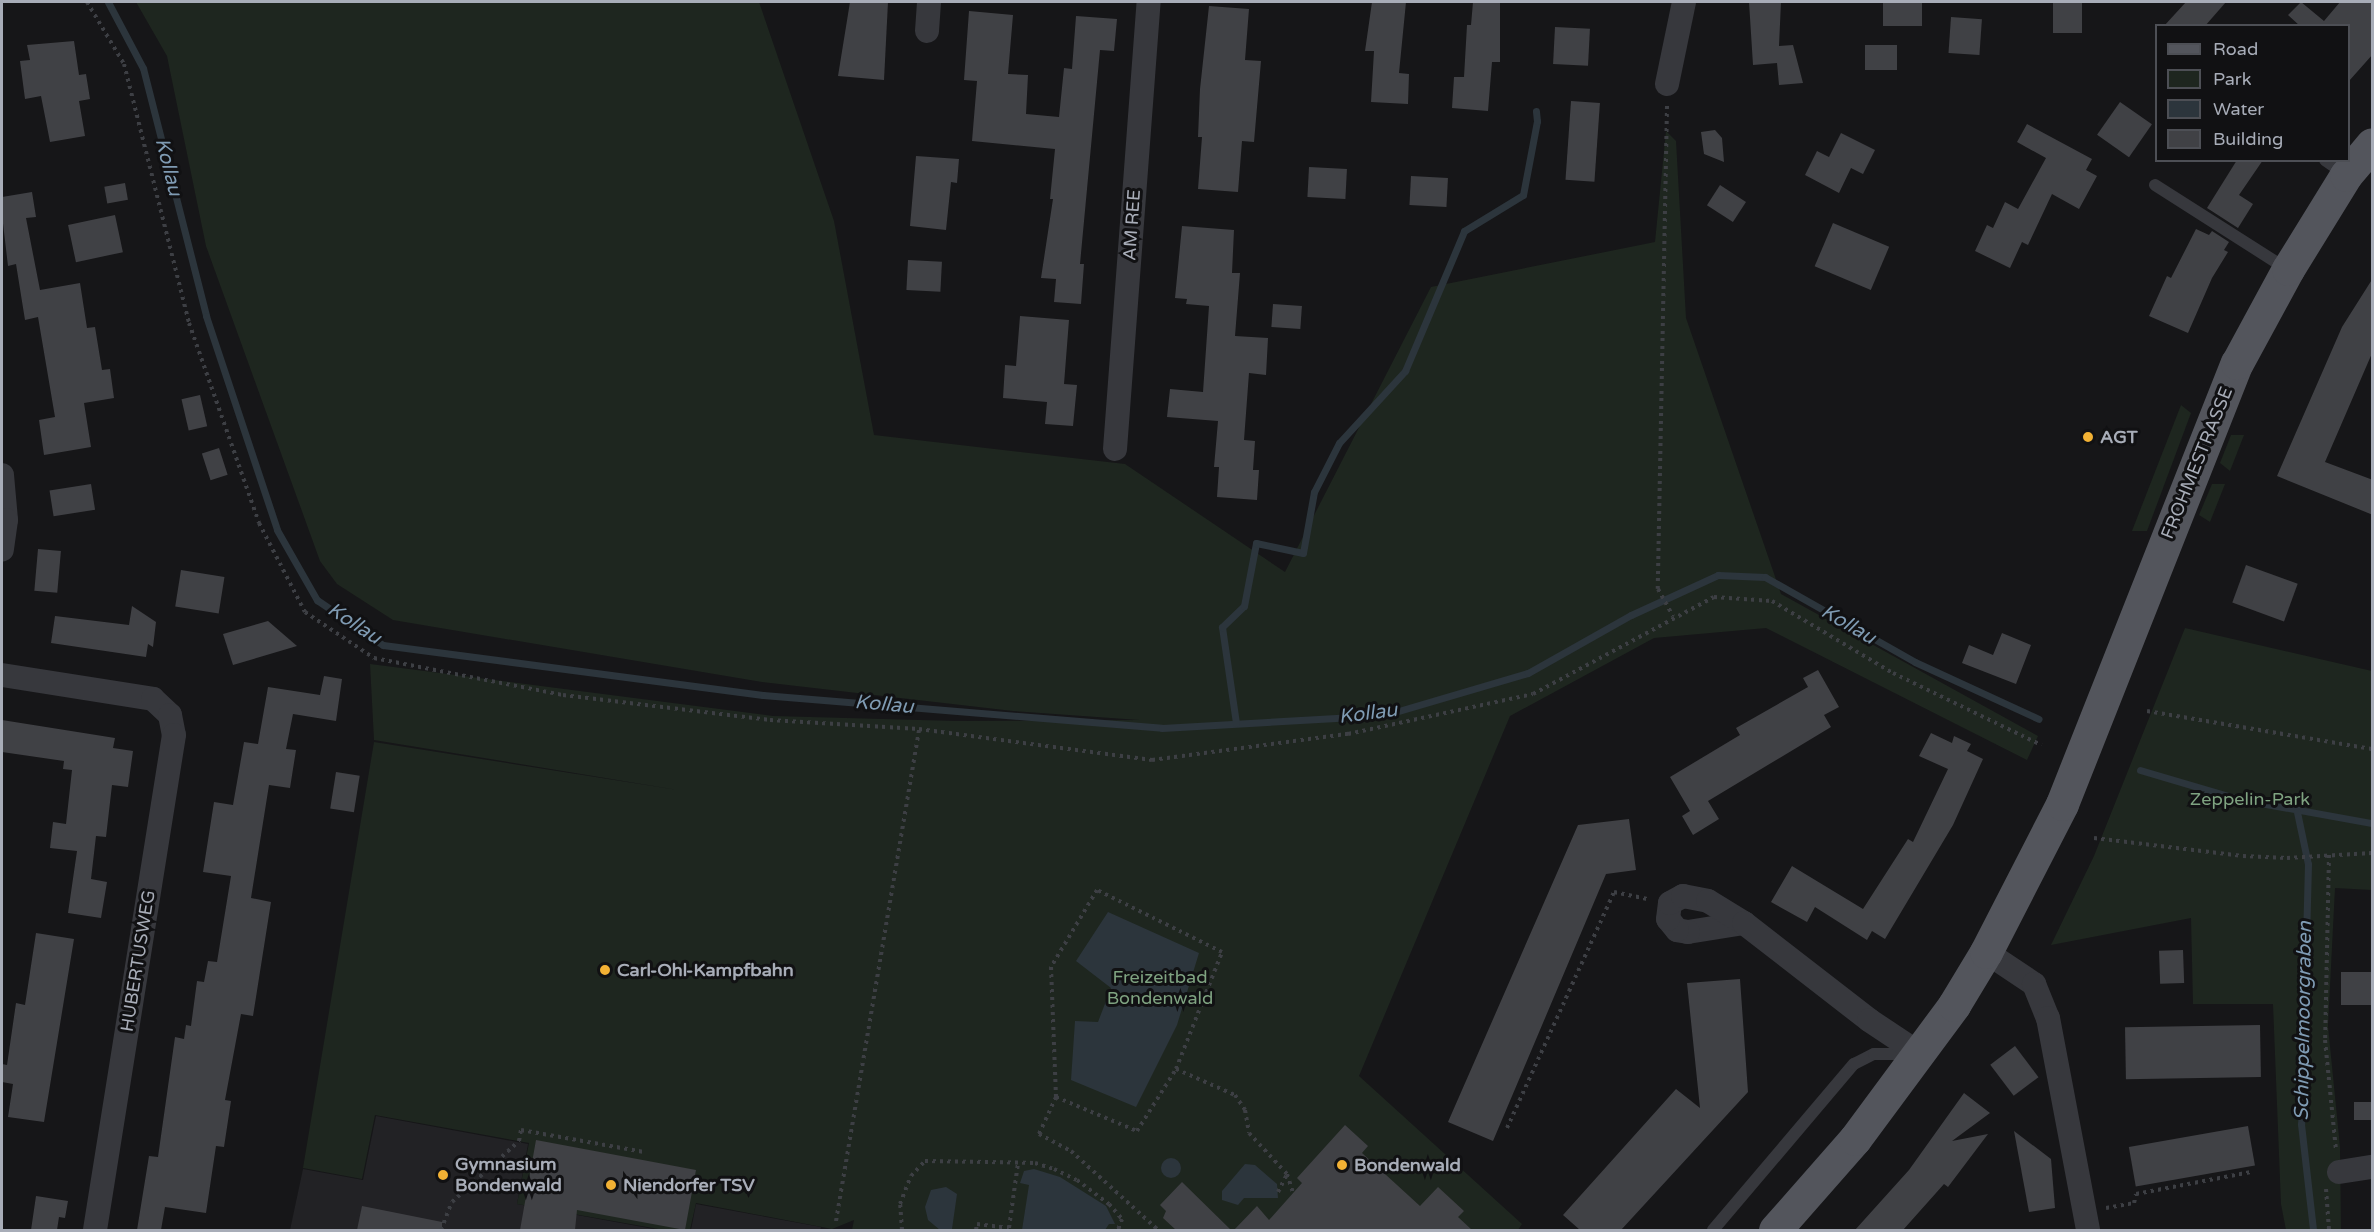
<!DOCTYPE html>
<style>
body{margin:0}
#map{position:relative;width:2374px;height:1232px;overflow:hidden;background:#161618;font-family:"Varela Round",sans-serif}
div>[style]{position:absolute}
.built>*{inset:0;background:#222225}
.green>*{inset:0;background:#1e261f}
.water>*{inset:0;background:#2c353c}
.round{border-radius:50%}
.stream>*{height:7px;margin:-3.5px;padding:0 3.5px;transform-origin:3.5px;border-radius:3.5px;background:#2c353c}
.building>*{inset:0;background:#404145;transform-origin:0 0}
.path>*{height:4px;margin-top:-2px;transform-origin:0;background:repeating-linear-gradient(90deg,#3d3f44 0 3px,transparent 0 7.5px)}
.lane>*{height:12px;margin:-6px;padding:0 6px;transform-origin:6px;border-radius:6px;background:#37383d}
.street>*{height:24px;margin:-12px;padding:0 12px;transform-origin:12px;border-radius:12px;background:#37383d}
.primary>*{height:33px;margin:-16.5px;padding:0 16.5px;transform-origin:16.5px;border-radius:16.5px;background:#53555c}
.dots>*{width:16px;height:16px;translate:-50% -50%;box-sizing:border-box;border:3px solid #111113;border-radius:50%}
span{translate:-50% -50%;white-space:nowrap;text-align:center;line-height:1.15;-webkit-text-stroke:6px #111113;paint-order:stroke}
.street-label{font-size:18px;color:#a8adb8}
.poi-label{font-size:18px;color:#a8adb8;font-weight:700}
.left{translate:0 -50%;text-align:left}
.park-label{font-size:18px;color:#7fa381}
.water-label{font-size:20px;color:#7f9bb3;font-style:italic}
.frame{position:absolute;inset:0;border:3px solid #a8adb8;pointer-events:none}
.legend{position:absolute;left:2155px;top:24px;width:195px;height:138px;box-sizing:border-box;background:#111113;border:2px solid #4d4f55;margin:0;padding:8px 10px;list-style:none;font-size:18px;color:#a8adb8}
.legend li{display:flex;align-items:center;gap:12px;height:30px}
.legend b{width:30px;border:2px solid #4d4f55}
</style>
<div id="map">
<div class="built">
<div style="clip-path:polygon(376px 1116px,528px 1144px,517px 1204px,659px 1230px,290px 1230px,303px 1169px,363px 1180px)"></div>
<div style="clip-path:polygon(696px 1204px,821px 1227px,820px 1230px,691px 1230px)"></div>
</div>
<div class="green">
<div style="clip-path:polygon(136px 2px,759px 2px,834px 221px,874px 435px,1125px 464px,1285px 572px,1431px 287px,1655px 242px,1666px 131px,1676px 141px,1686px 318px,1781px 594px,2038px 736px,2027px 760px,1766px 628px,1654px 638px,1510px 716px,1359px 1076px,1522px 1224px,1518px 1230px,852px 1230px,854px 1220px,832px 1229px,696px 1203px,690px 1230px,664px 1230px,517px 1204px,529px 1143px,375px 1115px,362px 1179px,303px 1168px,374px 742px,678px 790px,374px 740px,370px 664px,773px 716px,956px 721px,1139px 720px,1013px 711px,762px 682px,393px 620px,337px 584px,320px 561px,206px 246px,167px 56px)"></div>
<div style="clip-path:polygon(2181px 405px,2191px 413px,2147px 531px,2132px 531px)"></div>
<div style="clip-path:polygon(2231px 435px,2244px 435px,2230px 471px,2220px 463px)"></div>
<div style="clip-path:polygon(2212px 484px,2225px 484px,2210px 522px,2199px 515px)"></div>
<div style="clip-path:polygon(2185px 628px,2372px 671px,2372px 890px,2335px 888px,2328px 1026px,2340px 1147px,2341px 1230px,2286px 1230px,2281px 1204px,2273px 1004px,2193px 1004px,2191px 918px,2051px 945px,2094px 856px)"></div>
</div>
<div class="water">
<div style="clip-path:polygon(1108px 912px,1199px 953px,1177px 1025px,1136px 1107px,1071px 1080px,1075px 1021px,1098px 1022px,1111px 988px,1076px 961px)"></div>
<div class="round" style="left:1161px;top:1158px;width:20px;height:20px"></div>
<div style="clip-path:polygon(1245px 1164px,1255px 1165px,1277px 1184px,1278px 1198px,1244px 1198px,1238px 1205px,1222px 1200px,1222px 1191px)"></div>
<div style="clip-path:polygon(1034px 1169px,1060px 1177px,1106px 1206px,1115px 1224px,1109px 1224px,1105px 1230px,1022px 1230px,1029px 1185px,1020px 1183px,1024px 1171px)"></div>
<div style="clip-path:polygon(946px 1187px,957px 1194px,952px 1229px,962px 1230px,940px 1230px,928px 1220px,925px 1207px,931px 1190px)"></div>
</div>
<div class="stream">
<div style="left:108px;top:2px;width:75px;rotate:62.1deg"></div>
<div style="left:143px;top:68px;width:256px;rotate:75.7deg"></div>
<div style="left:206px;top:316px;width:225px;rotate:71.6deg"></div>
<div style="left:277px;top:530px;width:81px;rotate:60.3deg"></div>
<div style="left:317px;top:600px;width:80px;rotate:34.3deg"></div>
<div style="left:383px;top:645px;width:383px;rotate:7.5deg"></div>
<div style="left:763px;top:695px;width:400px;rotate:4.7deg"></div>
<div style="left:1162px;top:728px;width:223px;rotate:-3.3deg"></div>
<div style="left:1385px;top:715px;width:149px;rotate:-16.4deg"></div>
<div style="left:1528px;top:673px;width:118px;rotate:-29.4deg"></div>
<div style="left:1631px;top:615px;width:96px;rotate:-24.7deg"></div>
<div style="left:1718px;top:575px;width:47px;rotate:2.4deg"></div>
<div style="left:1765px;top:577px;width:172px;rotate:29.5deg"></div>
<div style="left:1915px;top:662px;width:136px;rotate:24.7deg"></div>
<div style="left:1236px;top:723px;width:97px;rotate:-98.3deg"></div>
<div style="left:1222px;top:627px;width:30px;rotate:-44deg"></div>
<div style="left:1244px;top:606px;width:64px;rotate:-79.2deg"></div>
<div style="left:1256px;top:543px;width:48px;rotate:12deg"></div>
<div style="left:1303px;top:553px;width:62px;rotate:-79.8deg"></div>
<div style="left:1314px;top:492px;width:55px;rotate:-63deg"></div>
<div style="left:1339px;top:443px;width:98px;rotate:-47.5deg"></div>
<div style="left:1405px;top:371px;width:152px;rotate:-67.1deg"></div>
<div style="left:1464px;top:231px;width:69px;rotate:-31.4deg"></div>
<div style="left:1523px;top:195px;width:75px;rotate:-79.3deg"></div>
<div style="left:1537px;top:121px;width:10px;rotate:-96deg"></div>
<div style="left:2140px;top:770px;width:102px;rotate:16.5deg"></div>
<div style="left:2238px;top:799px;width:136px;rotate:10.2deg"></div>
<div style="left:2297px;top:812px;width:53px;rotate:78.1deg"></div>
<div style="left:2308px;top:864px;width:260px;rotate:91.5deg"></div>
<div style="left:2301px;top:1124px;width:107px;rotate:83.5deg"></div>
</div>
<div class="building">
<div style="clip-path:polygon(850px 2px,888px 2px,884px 80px,838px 76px)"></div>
<div style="clip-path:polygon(1372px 2px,1406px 2px,1399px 73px,1409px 74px,1408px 104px,1371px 102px,1374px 51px,1365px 51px)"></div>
<div style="clip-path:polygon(1473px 2px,1500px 2px,1500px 62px,1492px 62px,1488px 111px,1452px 108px,1454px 77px,1464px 77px,1467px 25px,1471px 25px)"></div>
<div style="clip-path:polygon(1749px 2px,1781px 2px,1779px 46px,1793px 45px,1803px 83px,1779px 85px,1777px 63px,1753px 65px)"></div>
<div style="left:1883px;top:2px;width:39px;height:24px"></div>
<div style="left:2053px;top:2px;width:29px;height:31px"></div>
<div style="clip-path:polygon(2186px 2px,2226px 2px,2205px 26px,2164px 26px)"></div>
<div style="clip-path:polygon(2301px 2px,2324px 21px,2340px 2px,2373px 2px,2373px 54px,2349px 81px,2349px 26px,2300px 26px,2288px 15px)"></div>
<div style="clip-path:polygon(1209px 6px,1249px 9px,1245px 60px,1261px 61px,1254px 142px,1242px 141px,1238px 192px,1198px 189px,1202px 137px,1198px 137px,1200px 89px)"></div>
<div style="clip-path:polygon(969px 11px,1013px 15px,1008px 74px,1028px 75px,1026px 114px,1059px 117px,1064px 68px,1072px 69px,1076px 16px,1117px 19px,1114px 51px,1100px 50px,1080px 264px,1084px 264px,1081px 304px,1054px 302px,1056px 279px,1041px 278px,1053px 199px,1050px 199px,1055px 149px,972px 141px,977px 81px,964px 80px)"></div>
<div style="left:1951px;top:17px;width:31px;height:36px;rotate:4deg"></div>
<div style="left:1555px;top:27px;width:35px;height:37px;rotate:3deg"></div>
<div style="clip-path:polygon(74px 41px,79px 75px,86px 74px,90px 99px,79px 101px,85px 136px,50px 142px,41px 96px,25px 99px,20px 61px,30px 60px,27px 45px)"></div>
<div style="left:1865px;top:45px;width:32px;height:25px"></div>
<div style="left:1571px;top:101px;width:29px;height:79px;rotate:4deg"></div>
<div style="left:2120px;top:102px;width:39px;height:40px;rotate:35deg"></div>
<div style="clip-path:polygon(2027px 124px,2092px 159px,2086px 170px,2097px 176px,2079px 209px,2052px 194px,2028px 245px,2022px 242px,2010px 268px,1975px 251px,1987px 225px,1993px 228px,2005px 202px,2018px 209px,2046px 158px,2017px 142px)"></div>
<div style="clip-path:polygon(1715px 130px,1722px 138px,1724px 162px,1704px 154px,1701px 132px)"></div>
<div style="clip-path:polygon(1841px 133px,1875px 150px,1863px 174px,1851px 168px,1839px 193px,1805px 175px,1817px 151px,1829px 157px)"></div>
<div style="clip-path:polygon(916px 156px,959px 159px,957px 183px,951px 182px,946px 230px,910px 226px)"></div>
<div style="clip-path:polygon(2237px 160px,2263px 160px,2239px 195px,2253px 204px,2238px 228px,2207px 208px)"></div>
<div style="left:1309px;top:167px;width:38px;height:30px;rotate:3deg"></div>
<div style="left:1411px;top:176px;width:37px;height:29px;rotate:3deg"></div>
<div style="left:125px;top:183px;width:17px;height:21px;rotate:80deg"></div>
<div style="left:1720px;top:185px;width:31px;height:24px;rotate:33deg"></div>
<div style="clip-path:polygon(32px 192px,36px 217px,26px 218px,40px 290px,80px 283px,87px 328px,95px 327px,102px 370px,110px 369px,114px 398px,84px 403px,91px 447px,44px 455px,39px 420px,55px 417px,38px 317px,25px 320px,16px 264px,8px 266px,2px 215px,2px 197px)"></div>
<div style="left:115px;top:215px;width:38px;height:48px;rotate:78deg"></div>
<div style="left:1833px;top:223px;width:61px;height:47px;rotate:23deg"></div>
<div style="clip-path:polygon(1182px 226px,1234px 230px,1232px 273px,1240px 273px,1235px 336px,1268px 338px,1266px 375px,1249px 373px,1244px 440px,1255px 441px,1253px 470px,1259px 470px,1257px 500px,1217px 497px,1219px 467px,1214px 467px,1218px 421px,1167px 417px,1170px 389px,1203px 392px,1209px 306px,1186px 304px,1187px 299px,1175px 298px)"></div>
<div style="clip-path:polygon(2196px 229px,2209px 235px,2212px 231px,2229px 242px,2224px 250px,2228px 252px,2212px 278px,2188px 333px,2149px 316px,2167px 276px,2171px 278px)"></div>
<div style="left:908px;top:260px;width:34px;height:30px;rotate:3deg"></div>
<div style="clip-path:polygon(2373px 278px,2373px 351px,2325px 462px,2373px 480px,2373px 515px,2277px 476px,2342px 327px)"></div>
<div style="left:1273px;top:304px;width:29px;height:23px;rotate:4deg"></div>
<div style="clip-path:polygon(1020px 316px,1069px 320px,1064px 384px,1077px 385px,1073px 426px,1045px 424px,1047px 402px,1003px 398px,1005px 365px,1016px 366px)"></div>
<div style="left:200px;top:395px;width:32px;height:19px;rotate:77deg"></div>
<div style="left:219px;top:448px;width:28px;height:18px;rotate:72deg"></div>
<div style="left:91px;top:484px;width:26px;height:42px;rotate:81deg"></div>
<div style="left:38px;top:549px;width:23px;height:42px;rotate:5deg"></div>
<div style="left:2246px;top:565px;width:55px;height:40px;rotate:20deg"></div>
<div style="left:181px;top:570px;width:44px;height:37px;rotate:9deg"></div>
<div style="clip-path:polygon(132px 606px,156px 622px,153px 647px,148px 644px,146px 657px,51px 643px,55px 616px,129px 625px)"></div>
<div style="clip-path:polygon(268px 621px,297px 646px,233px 665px,223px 634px)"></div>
<div style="clip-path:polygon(2002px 633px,2031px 645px,2016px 684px,1962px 663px,1969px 645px,1993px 655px)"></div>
<div style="clip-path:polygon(1818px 670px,1839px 707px,1824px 715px,1831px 727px,1708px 801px,1719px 819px,1693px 835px,1682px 816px,1690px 811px,1670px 777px,1740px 735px,1736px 728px,1808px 687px,1803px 678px)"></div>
<div style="clip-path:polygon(324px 676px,342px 679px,336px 721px,293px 714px,286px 749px,296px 750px,290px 788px,269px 785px,251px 898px,271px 902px,253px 1016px,241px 1014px,225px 1100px,231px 1101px,224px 1147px,216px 1146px,206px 1213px,165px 1207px,161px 1230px,137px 1230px,149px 1156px,158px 1157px,175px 1037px,184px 1039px,186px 1025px,191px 1026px,197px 981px,204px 982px,208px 961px,217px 962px,231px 876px,203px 872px,214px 802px,233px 805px,244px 742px,258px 744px,268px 687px,320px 695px)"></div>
<div style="clip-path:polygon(2px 720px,115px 738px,113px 748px,133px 751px,128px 787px,112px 785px,106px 837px,96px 836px,91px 879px,107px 882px,101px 918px,68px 913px,77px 851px,50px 848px,53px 822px,66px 824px,72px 770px,63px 769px,64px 761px,2px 752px)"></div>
<div style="clip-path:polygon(1931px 733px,1952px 743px,1954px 736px,1971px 744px,1967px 751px,1983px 759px,1953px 825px,1885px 939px,1872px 931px,1867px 940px,1815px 907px,1807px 922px,1771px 902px,1792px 866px,1863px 909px,1908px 839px,1913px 842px,1948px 769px,1919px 756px)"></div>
<div style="left:336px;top:772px;width:24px;height:37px;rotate:9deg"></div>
<div style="clip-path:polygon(1629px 819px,1636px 870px,1606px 874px,1493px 1141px,1448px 1122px,1578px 825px)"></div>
<div style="clip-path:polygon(36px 933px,74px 939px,44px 1122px,8px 1117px,13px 1084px,2px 1082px,2px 1064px,7px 1065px,16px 1003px,25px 1005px)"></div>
<div style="left:2183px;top:950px;width:33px;height:24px;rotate:88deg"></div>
<div style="left:2341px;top:972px;width:32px;height:33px"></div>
<div style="clip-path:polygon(1740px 979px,1748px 1092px,1621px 1230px,1580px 1230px,1563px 1215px,1676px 1089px,1700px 1108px,1687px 983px)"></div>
<div style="left:2260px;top:1025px;width:52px;height:135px;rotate:89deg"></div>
<div style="left:2015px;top:1046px;width:39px;height:31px;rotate:53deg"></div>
<div style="clip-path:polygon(1964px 1093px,1990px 1113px,1952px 1141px,1988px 1134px,1948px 1187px,1944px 1184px,1903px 1230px,1855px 1230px,1909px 1170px)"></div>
<div style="left:2373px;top:1102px;width:18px;height:19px;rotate:90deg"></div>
<div style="clip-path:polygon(1345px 1125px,1368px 1146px,1362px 1153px,1420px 1206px,1438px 1187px,1464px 1211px,1458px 1217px,1472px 1230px,1234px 1230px,1257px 1206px,1269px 1220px,1302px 1183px,1297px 1178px)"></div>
<div style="left:2248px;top:1126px;width:40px;height:121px;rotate:80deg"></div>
<div style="clip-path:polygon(2014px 1131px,2051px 1159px,2055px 1208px,2029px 1212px)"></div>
<div style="clip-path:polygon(536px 1140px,696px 1170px,685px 1230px,577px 1210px,575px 1230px,520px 1230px)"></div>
<div style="clip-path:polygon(1182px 1182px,1231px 1230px,1176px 1230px,1163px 1218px,1166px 1211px,1160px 1205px)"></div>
<div style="clip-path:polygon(36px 1196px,68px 1201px,65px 1218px,59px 1217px,57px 1230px,31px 1230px)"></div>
<div style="clip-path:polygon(362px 1206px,442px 1222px,442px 1230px,357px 1230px)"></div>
</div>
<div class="path">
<div style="left:87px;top:2px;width:72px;rotate:59.2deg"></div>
<div style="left:124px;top:64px;width:267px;rotate:75.9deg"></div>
<div style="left:189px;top:323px;width:212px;rotate:70.7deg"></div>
<div style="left:259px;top:523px;width:100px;rotate:62.7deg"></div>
<div style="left:305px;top:612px;width:83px;rotate:33.7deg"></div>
<div style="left:374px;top:658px;width:193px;rotate:11.1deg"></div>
<div style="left:563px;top:695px;width:209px;rotate:6.9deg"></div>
<div style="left:770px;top:720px;width:149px;rotate:3.5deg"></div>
<div style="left:919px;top:729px;width:235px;rotate:7.6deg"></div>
<div style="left:1152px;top:760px;width:198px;rotate:-7.6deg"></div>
<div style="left:1348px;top:734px;width:189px;rotate:-12.2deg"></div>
<div style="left:1533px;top:694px;width:205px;rotate:-28.2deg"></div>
<div style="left:1714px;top:597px;width:58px;rotate:3.9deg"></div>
<div style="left:1772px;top:601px;width:141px;rotate:30.8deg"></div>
<div style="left:1893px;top:673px;width:165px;rotate:25.9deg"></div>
<div style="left:1667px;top:106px;width:483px;rotate:91.1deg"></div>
<div style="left:1658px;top:589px;width:31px;rotate:61deg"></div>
<div style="left:2147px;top:711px;width:228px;rotate:9.6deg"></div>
<div style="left:2094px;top:838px;width:150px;rotate:6.9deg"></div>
<div style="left:2243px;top:856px;width:44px;rotate:2.6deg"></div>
<div style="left:2287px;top:858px;width:85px;rotate:-3.4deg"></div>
<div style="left:2329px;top:855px;width:185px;rotate:91.2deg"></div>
<div style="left:2325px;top:1040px;width:111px;rotate:84.3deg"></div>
<div style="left:1176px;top:1069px;width:126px;rotate:-68.5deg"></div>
<div style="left:1222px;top:952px;width:140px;rotate:-153.6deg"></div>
<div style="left:1097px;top:890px;width:90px;rotate:120.9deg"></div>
<div style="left:1051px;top:967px;width:130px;rotate:87.8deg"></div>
<div style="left:1056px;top:1097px;width:88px;rotate:22.8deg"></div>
<div style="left:1137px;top:1131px;width:73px;rotate:-57.8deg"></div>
<div style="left:1176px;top:1069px;width:64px;rotate:23.8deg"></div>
<div style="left:1235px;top:1095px;width:18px;rotate:56deg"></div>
<div style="left:1245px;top:1110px;width:23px;rotate:80deg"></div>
<div style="left:1249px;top:1133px;width:56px;rotate:47.2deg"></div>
<div style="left:1056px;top:1097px;width:41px;rotate:114.7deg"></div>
<div style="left:1039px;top:1134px;width:36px;rotate:28deg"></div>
<div style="left:1071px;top:1151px;width:118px;rotate:42.2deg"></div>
<div style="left:1507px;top:1128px;width:259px;rotate:-65.6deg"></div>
<div style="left:1614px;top:892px;width:34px;rotate:12deg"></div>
<div style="left:2326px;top:1189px;width:41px;rotate:85.8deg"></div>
<div style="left:1278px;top:1192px;width:20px;rotate:-63deg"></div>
<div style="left:1287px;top:1174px;width:20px;rotate:72deg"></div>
<div style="left:2106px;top:1208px;width:28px;rotate:-10deg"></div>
<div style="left:2134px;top:1203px;width:9px;rotate:-77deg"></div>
<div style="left:2136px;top:1194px;width:117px;rotate:-10.8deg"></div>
<div style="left:836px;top:1221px;width:499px;rotate:-80.4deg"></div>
<div style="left:441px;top:1230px;width:30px;rotate:-69deg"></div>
<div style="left:452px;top:1202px;width:91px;rotate:-42.3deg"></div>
<div style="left:519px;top:1141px;width:11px;rotate:-80deg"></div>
<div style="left:521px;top:1130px;width:125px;rotate:10.1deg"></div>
<div style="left:902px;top:1230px;width:26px;rotate:-94deg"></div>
<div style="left:900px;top:1204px;width:30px;rotate:-69deg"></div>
<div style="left:911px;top:1176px;width:21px;rotate:-47deg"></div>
<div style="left:925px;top:1161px;width:110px;rotate:1deg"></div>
<div style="left:1035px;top:1163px;width:20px;rotate:18deg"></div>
<div style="left:1054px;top:1169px;width:25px;rotate:26deg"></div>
<div style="left:1077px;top:1180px;width:40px;rotate:37deg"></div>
<div style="left:1109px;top:1204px;width:20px;rotate:49deg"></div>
<div style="left:1122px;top:1219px;width:12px;rotate:110deg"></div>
<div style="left:976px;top:1230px;width:6px;rotate:-81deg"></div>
<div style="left:977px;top:1224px;width:32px;rotate:7deg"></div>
<div style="left:1009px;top:1228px;width:66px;rotate:-82.1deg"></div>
</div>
<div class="lane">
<div style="left:2325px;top:160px;width:24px;rotate:35deg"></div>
<div style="left:2155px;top:185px;width:156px;rotate:32.5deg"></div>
<div style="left:1713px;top:1230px;width:218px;rotate:-49.7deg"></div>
<div style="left:1854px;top:1064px;width:22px;rotate:-27deg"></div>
<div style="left:1874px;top:1054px;width:39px"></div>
</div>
<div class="street">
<div style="left:927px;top:31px;width:29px;rotate:-86deg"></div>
<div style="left:1667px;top:84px;width:84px;rotate:-78.3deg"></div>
<div style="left:1115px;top:449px;width:448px;rotate:-85.7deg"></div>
<div style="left:2px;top:475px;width:45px;rotate:84.9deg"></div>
<div style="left:6px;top:520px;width:30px;rotate:98deg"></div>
<div style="left:2px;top:675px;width:153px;rotate:9deg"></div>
<div style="left:153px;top:699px;width:23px;rotate:43deg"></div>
<div style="left:170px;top:715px;width:20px;rotate:79deg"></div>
<div style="left:174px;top:735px;width:501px;rotate:99.07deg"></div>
<div style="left:1744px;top:923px;width:57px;rotate:170.9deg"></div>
<div style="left:1688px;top:932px;width:11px;rotate:-170deg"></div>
<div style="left:1677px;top:930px;width:14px;rotate:-129deg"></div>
<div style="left:1668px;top:919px;width:16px;rotate:-83deg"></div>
<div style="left:1670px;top:903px;width:15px;rotate:-28deg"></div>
<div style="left:1683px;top:896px;width:25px;rotate:11deg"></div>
<div style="left:1708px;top:901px;width:42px;rotate:31.4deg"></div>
<div style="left:1744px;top:923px;width:158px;rotate:37.8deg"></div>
<div style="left:1869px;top:1020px;width:61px;rotate:33.7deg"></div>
<div style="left:1986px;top:952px;width:58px;rotate:33.7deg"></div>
<div style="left:2034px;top:984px;width:37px;rotate:68deg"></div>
<div style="left:2048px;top:1018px;width:216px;rotate:79.3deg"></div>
<div style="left:2339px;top:1172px;width:33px;rotate:-9deg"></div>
</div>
<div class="primary">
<div style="left:1775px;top:1230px;width:121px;rotate:-48.7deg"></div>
<div style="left:1855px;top:1139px;width:167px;rotate:-53.5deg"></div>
<div style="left:1954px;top:1005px;width:62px;rotate:-58.9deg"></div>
<div style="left:1986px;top:952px;width:166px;rotate:-62.8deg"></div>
<div style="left:2062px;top:804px;width:474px;rotate:-68.4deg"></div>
<div style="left:2237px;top:363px;width:107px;rotate:-61.5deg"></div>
<div style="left:2288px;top:269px;width:110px;rotate:-58.3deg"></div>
<div style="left:2346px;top:175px;width:40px;rotate:-50deg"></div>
</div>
<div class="dots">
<div style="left:2088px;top:437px;background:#f2b134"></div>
<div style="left:605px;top:970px;background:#f2b134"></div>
<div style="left:1342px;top:1165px;background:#f2b134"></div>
<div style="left:443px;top:1175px;background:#f2b134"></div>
<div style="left:611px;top:1185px;background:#f2b134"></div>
</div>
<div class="street-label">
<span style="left:1132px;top:225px;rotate:-86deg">AM REE</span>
<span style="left:2197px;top:463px;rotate:-68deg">FROHMESTRASSE</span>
<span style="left:138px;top:961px;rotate:-81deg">HUBERTUSWEG</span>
</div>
<div class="poi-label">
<span class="left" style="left:2100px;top:437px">AGT</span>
<span class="left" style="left:617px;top:970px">Carl-Ohl-Kampfbahn</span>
<span class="left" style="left:455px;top:1175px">Gymnasium<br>Bondenwald</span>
<span class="left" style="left:1354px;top:1165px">Bondenwald</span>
<span class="left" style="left:623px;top:1185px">Niendorfer TSV</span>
</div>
<div class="park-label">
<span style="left:2250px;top:799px">Zeppelin-Park</span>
<span style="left:1160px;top:988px">Freizeitbad<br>Bondenwald</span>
</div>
<div class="water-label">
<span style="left:168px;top:167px;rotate:76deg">Kollau</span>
<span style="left:354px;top:624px;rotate:33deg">Kollau</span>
<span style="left:1848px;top:625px;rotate:30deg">Kollau</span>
<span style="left:884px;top:705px;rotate:5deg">Kollau</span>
<span style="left:1368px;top:714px;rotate:-7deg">Kollau</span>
<span style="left:2304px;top:1021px;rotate:-89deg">Schippelmoorgraben</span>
</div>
<div class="frame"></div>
<ul class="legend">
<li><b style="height:8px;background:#53555c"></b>Road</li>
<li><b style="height:16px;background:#1e261f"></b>Park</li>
<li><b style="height:16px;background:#2c353c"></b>Water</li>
<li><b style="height:16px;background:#404145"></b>Building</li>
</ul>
</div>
